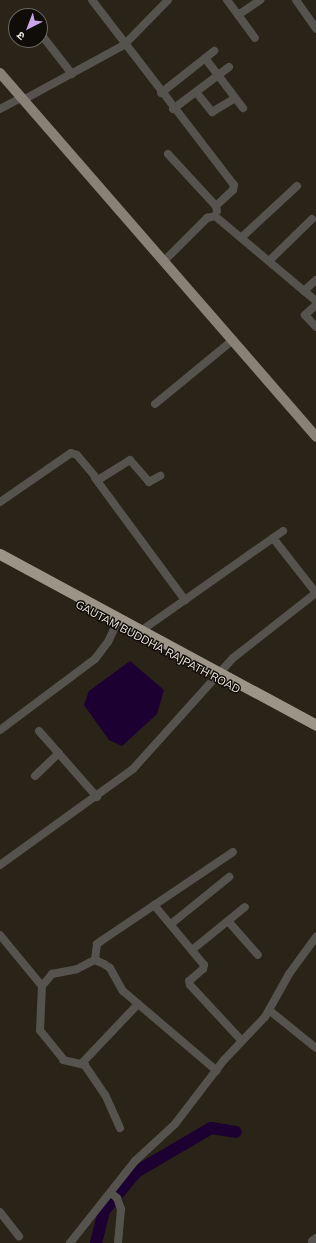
<!DOCTYPE html>
<meta charset="utf-8">
<style>
body{margin:0}
#map{position:relative;width:316px;height:1243px;overflow:hidden;background:#292318;font-family:Mulish,"Noto Sans Devanagari",sans-serif}
div>[style]{position:absolute}
.water>*{inset:0;background:#1c0031}
.river>*{height:12px;margin:-6px;padding:0 6px;transform-origin:6px;border-radius:6px;background:#1c0031}
.minor>*{height:8px;margin:-4px;padding:0 4px;transform-origin:4px;border-radius:4px;background:#56534e}
.major>*{height:10px;margin:-5px;padding:0 5px;transform-origin:5px;border-radius:5px;background:#888276}
.highway>*{height:11px;margin:-5.5px;padding:0 5.5px;transform-origin:5.5px;border-radius:5.5px;background:#9c9486}
span{translate:-50% -50%;white-space:nowrap;text-align:center;line-height:1.15;-webkit-text-stroke:3px #100d08;paint-order:stroke}
.street-label{font-size:11px;color:#f0ece4}
.north{position:absolute;left:8px;top:8px;width:40px;height:40px;box-sizing:border-box;background:#100d08;border:1px solid #6a6660;border-radius:50%;rotate:222deg;font-size:11px;font-weight:700;line-height:16px;text-align:center;color:#f0ece4}
.north::after{content:'';display:block;margin:auto;width:14px;height:18px;background:#c9a5ee;clip-path:polygon(50% 0,100% 100%,50% 72%,0 100%)}
</style>
<div id="map">
<div class="water">
<div style="clip-path:polygon(130px 661px,164px 690px,157px 714px,122px 746px,109px 740px,84px 705px,89px 691px)"></div>
</div>
<div class="river">
<div style="left:96px;top:1243px;width:33px;rotate:-76deg"></div>
<div style="left:104px;top:1211px;width:50px;rotate:-50.6deg"></div>
<div style="left:136px;top:1172px;width:87px;rotate:-30.4deg"></div>
<div style="left:211px;top:1128px;width:25px;rotate:9deg"></div>
</div>
<div class="minor">
<div style="left:92px;top:0;width:233px;rotate:52.5deg"></div>
<div style="left:234px;top:185px;width:5px;rotate:101deg"></div>
<div style="left:233px;top:190px;width:23px;rotate:137deg"></div>
<div style="left:227px;top:0;width:47px;rotate:53.6deg"></div>
<div style="left:296px;top:0;width:35px;rotate:55deg"></div>
<div style="left:238px;top:15px;width:27px;rotate:-34deg"></div>
<div style="left:40px;top:33px;width:52px;rotate:52deg"></div>
<div style="left:205px;top:58px;width:63px;rotate:52.8deg"></div>
<div style="left:196px;top:92px;width:26px;rotate:51deg"></div>
<div style="left:212px;top:112px;width:27px;rotate:-31deg"></div>
<div style="left:161px;top:93px;width:68px;rotate:-38.4deg"></div>
<div style="left:23px;top:100px;width:115px;rotate:-28.6deg"></div>
<div style="left:124px;top:45px;width:63px;rotate:-45.6deg"></div>
<div style="left:0;top:109px;width:24px;rotate:-28deg"></div>
<div style="left:173px;top:109px;width:70px;rotate:-36.9deg"></div>
<div style="left:168px;top:154px;width:71px;rotate:47.3deg"></div>
<div style="left:216px;top:206px;width:5px;rotate:79deg"></div>
<div style="left:242px;top:237px;width:75px;rotate:-42.8deg"></div>
<div style="left:164px;top:261px;width:61px;rotate:-45deg"></div>
<div style="left:207px;top:218px;width:8px;rotate:-14deg"></div>
<div style="left:215px;top:216px;width:132px;rotate:40.1deg"></div>
<div style="left:269px;top:261px;width:60px;rotate:-44.3deg"></div>
<div style="left:304px;top:291px;width:16px;rotate:-43deg"></div>
<div style="left:316px;top:305px;width:15px;rotate:138deg"></div>
<div style="left:305px;top:315px;width:16px;rotate:47deg"></div>
<div style="left:155px;top:404px;width:101px;rotate:-39.4deg"></div>
<div style="left:95px;top:478px;width:152px;rotate:53.6deg"></div>
<div style="left:0;top:502px;width:86px;rotate:-34.6deg"></div>
<div style="left:71px;top:453px;width:6px;rotate:18deg"></div>
<div style="left:77px;top:455px;width:33px;rotate:50deg"></div>
<div style="left:98px;top:480px;width:38px;rotate:-32deg"></div>
<div style="left:130px;top:460px;width:29px;rotate:49deg"></div>
<div style="left:149px;top:482px;width:13px;rotate:-29deg"></div>
<div style="left:273px;top:538px;width:70px;rotate:52deg"></div>
<div style="left:135px;top:635px;width:181px;rotate:-35.1deg"></div>
<div style="left:0;top:730px;width:119px;rotate:-36.8deg"></div>
<div style="left:95px;top:659px;width:21px;rotate:-53deg"></div>
<div style="left:108px;top:642px;width:19px;rotate:-65deg"></div>
<div style="left:39px;top:731px;width:88px;rotate:48.7deg"></div>
<div style="left:35px;top:776px;width:33px;rotate:-44deg"></div>
<div style="left:0;top:865px;width:164px;rotate:-35.8deg"></div>
<div style="left:133px;top:769px;width:149px;rotate:-48deg"></div>
<div style="left:233px;top:658px;width:105px;rotate:-38.1deg"></div>
<div style="left:154px;top:905px;width:78px;rotate:50.2deg"></div>
<div style="left:204px;top:965px;width:4px;rotate:104deg"></div>
<div style="left:203px;top:969px;width:18px;rotate:139deg"></div>
<div style="left:189px;top:981px;width:4px;rotate:76deg"></div>
<div style="left:190px;top:985px;width:76px;rotate:47.1deg"></div>
<div style="left:228px;top:921px;width:45px;rotate:48.6deg"></div>
<div style="left:171px;top:924px;width:75px;rotate:-39deg"></div>
<div style="left:0;top:935px;width:66px;rotate:50.5deg"></div>
<div style="left:192px;top:950px;width:68px;rotate:-39.1deg"></div>
<div style="left:95px;top:960px;width:16px;rotate:-83deg"></div>
<div style="left:97px;top:944px;width:5px;rotate:-37deg"></div>
<div style="left:101px;top:941px;width:159px;rotate:-34deg"></div>
<div style="left:269px;top:1010px;width:60px;rotate:39deg"></div>
<div style="left:83px;top:1062px;width:80px;rotate:-46.5deg"></div>
<div style="left:120px;top:1128px;width:36px;rotate:-114deg"></div>
<div style="left:105px;top:1095px;width:36px;rotate:-124deg"></div>
<div style="left:85px;top:1065px;width:22px;rotate:-167deg"></div>
<div style="left:64px;top:1060px;width:38px;rotate:-129deg"></div>
<div style="left:40px;top:1030px;width:44px;rotate:-87.4deg"></div>
<div style="left:42px;top:986px;width:16px;rotate:-50deg"></div>
<div style="left:52px;top:974px;width:25px;rotate:-11deg"></div>
<div style="left:77px;top:969px;width:20px;rotate:-27deg"></div>
<div style="left:95px;top:960px;width:10px;rotate:24deg"></div>
<div style="left:104px;top:964px;width:7px;rotate:34deg"></div>
<div style="left:110px;top:968px;width:26px;rotate:61deg"></div>
<div style="left:123px;top:991px;width:123px;rotate:40.4deg"></div>
<div style="left:111px;top:1193px;width:8px;rotate:40deg"></div>
<div style="left:117px;top:1198px;width:12px;rotate:70deg"></div>
<div style="left:121px;top:1209px;width:34px;rotate:95deg"></div>
<div style="left:0;top:1212px;width:31px;rotate:52deg"></div>
<div style="left:312px;top:1241px;width:5px;rotate:-37deg"></div>
<div style="left:70px;top:1243px;width:105px;rotate:-51.6deg"></div>
<div style="left:135px;top:1161px;width:54px;rotate:-42.8deg"></div>
<div style="left:175px;top:1124px;width:81px;rotate:-52.6deg"></div>
<div style="left:224px;top:1060px;width:59px;rotate:-46.4deg"></div>
<div style="left:265px;top:1017px;width:49px;rotate:-60.8deg"></div>
<div style="left:289px;top:974px;width:46px;rotate:-53.9deg"></div>
</div>
<div class="major">
<div style="left:0;top:73px;width:482px;rotate:49deg"></div>
</div>
<div class="highway">
<div style="left:0;top:554px;width:359px;rotate:28.4deg"></div>
</div>
<div class="street-label">
<span style="left:158px;top:647px;rotate:28deg">GAUTAM BUDDHA RAJPATH ROAD</span>
</div>
<div class="north">उ</div>
</div>
